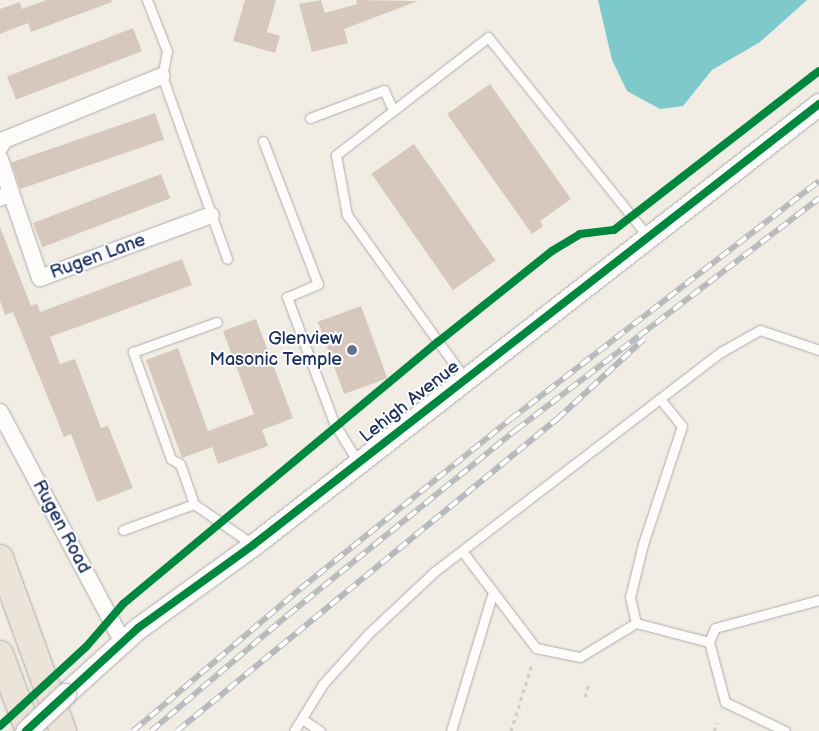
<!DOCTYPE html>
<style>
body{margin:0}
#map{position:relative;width:819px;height:731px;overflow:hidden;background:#f1ede4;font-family:"Balsamiq Sans",sans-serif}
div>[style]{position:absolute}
.water>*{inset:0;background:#7dc9cc}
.building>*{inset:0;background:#d7c8bd;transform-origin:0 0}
.path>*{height:3px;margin-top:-1.5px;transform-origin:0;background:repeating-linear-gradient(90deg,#ceced0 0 4px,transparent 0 8px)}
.roads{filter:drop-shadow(0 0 1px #acacad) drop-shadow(0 0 1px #acacad)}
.service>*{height:9px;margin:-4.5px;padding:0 4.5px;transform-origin:4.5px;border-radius:4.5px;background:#fdfcfb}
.minor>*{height:16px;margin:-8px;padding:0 8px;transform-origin:8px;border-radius:8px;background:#fdfcfb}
.tertiary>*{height:21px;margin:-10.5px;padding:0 10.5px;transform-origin:10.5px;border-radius:10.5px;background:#fdfcfb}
.primary>*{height:26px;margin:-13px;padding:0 13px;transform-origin:13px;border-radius:13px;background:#ece4d9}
.rail>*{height:5.5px;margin-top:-2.75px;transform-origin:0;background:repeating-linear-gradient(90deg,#fff 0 11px,#b7b9bd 0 22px);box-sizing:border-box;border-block:1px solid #b7b9bd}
.bridges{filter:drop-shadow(0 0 1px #acacad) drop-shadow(0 0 1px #acacad)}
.tertiary-bridge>*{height:21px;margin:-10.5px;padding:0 10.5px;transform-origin:10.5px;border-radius:10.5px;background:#fdfcfb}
.cycleway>*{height:8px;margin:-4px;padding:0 4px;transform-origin:4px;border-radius:4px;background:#00873e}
.dots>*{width:14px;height:14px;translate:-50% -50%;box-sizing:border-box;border:2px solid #fff;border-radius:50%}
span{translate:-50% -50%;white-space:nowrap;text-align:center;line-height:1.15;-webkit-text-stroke:4px #fff;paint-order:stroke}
.street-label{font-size:18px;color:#1b2f5e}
.poi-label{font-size:18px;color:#1b2f5e}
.right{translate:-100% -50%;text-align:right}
</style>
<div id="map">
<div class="water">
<div style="clip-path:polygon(598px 0,807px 0,760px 42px,712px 70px,683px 106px,660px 109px,627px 91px,612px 60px)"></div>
</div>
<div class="building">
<div style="clip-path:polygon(46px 0,111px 0,112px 2px,31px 32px,28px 23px,0 34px,0 9px,20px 2px,22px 9px)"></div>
<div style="clip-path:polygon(245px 0,276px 0,267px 32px,280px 36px,275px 53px,233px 41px)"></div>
<div style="clip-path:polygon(321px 0,325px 13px,357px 4px,356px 0,418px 1px,344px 29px,348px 43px,312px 52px,299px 4px)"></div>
<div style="left:133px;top:28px;width:25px;height:135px;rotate:69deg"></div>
<div style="clip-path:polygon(490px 84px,571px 199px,540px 221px,543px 226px,532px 234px,447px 114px)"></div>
<div style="left:155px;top:113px;width:28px;height:152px;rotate:71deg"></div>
<div style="left:414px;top:144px;width:142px;height:52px;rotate:55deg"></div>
<div style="left:161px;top:174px;width:26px;height:137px;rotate:69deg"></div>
<div style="clip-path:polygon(0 227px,31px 306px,37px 303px,40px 312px,182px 259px,192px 285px,50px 337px,60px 364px,75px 359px,101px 428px,108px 426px,133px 488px,97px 502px,71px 434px,64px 437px,13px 312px,5px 315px,0 301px)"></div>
<div style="left:361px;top:306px;width:77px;height:46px;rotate:70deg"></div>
<div style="clip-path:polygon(256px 319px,293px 418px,262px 430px,268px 446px,218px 464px,212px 447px,182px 458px,146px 360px,178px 348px,208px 431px,254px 414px,223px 331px)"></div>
</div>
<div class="path">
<div style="left:585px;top:697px;width:16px;rotate:-72deg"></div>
<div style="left:511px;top:731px;width:70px;rotate:-72.6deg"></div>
<div style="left:714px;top:731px;width:9px;rotate:-69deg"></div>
</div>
<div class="roads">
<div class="service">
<div style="left:147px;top:0;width:55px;rotate:68.6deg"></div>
<div style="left:167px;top:51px;width:25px;rotate:101deg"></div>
<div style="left:162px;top:76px;width:194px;rotate:70.4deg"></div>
<div style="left:310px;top:118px;width:79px;rotate:-20.7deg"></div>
<div style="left:384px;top:90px;width:22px;rotate:66deg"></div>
<div style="left:263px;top:141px;width:153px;rotate:69deg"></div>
<div style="left:318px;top:284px;width:34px;rotate:157deg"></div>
<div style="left:287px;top:297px;width:134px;rotate:69.5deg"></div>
<div style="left:334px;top:423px;width:46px;rotate:58.4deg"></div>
<div style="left:465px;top:379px;width:202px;rotate:-125.7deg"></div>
<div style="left:347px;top:215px;width:61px;rotate:-100.4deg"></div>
<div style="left:336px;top:155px;width:192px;rotate:-37.8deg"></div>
<div style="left:488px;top:37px;width:256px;rotate:51.3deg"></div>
<div style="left:194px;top:504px;width:42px;rotate:-109.3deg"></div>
<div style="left:180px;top:464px;width:10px;rotate:-151deg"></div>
<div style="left:171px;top:459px;width:114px;rotate:-109.6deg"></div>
<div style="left:133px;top:352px;width:89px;rotate:-19.7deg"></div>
<div style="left:123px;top:530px;width:76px;rotate:-20.1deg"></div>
<div style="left:194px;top:504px;width:70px;rotate:34.6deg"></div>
<div style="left:462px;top:551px;width:122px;rotate:52.7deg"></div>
<div style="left:536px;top:648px;width:45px;rotate:11.6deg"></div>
<div style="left:580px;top:657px;width:66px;rotate:-31.3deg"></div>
<div style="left:636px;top:623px;width:75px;rotate:14.6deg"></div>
<div style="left:636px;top:623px;width:27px;rotate:-103deg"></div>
<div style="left:630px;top:597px;width:55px;rotate:-76.2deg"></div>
<div style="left:643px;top:544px;width:124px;rotate:-71.7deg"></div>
<div style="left:682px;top:426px;width:35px;rotate:-129deg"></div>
<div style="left:302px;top:719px;width:22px;rotate:34deg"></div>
<div style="left:294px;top:731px;width:55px;rotate:-58.3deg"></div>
<div style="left:323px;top:684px;width:67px;rotate:-48deg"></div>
<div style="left:368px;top:634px;width:91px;rotate:-43.2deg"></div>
<div style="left:434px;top:572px;width:362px;rotate:-37.5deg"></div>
<div style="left:721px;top:352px;width:45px;rotate:-29.4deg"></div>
<div style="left:760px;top:330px;width:62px;rotate:18.7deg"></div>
<div style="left:451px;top:731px;width:145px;rotate:-73.2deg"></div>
<div style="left:785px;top:731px;width:67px;rotate:-154.2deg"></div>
<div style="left:725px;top:702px;width:62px;rotate:-104.9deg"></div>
<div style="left:709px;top:642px;width:15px;rotate:-67deg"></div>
<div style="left:715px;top:628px;width:108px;rotate:-15.1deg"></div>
</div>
<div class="minor">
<div style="left:0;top:147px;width:8px;rotate:-60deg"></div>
<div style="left:4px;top:140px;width:170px;rotate:-22.1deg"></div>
<div style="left:0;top:159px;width:36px;rotate:72deg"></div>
<div style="left:11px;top:193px;width:12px;rotate:156deg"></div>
<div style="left:11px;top:193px;width:90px;rotate:71.2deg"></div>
<div style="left:40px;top:278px;width:182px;rotate:-20.2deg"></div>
<div style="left:0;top:412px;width:261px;rotate:61.9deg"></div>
</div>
<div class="tertiary">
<div style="left:65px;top:694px;width:98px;rotate:-42.1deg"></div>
<div style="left:138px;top:628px;width:142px;rotate:-35.8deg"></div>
<div style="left:253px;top:545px;width:718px;rotate:-37.92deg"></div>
</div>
<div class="primary">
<div style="left:0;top:558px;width:184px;rotate:70deg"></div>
<div style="left:0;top:654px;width:82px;rotate:69.4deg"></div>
</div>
</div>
<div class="rail">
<div style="left:133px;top:731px;width:219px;rotate:-40.4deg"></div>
<div style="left:300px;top:589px;width:271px;rotate:-38.9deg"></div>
<div style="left:511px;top:419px;width:389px;rotate:-37.7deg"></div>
<div style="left:151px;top:731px;width:180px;rotate:-40.3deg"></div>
<div style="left:288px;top:615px;width:294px;rotate:-39.1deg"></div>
<div style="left:516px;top:430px;width:382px;rotate:-37.4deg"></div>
<div style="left:177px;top:731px;width:492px;rotate:-39.4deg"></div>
<div style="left:557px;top:419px;width:118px;rotate:-42.6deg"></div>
</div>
<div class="bridges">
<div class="tertiary-bridge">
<div style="left:26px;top:731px;width:54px;rotate:-43.5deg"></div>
</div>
</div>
<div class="cycleway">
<div style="left:0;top:726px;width:117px;rotate:-42.6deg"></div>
<div style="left:86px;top:647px;width:57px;rotate:-49.3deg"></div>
<div style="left:123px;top:604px;width:410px;rotate:-39.8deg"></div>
<div style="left:438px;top:342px;width:146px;rotate:-38.6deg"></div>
<div style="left:552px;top:251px;width:33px;rotate:-31deg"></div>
<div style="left:580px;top:234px;width:34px;rotate:-7deg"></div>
<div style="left:614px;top:230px;width:259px;rotate:-37.8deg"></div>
<div style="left:26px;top:731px;width:152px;rotate:-42.6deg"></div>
<div style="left:138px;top:628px;width:142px;rotate:-35.8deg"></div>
<div style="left:253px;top:545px;width:718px;rotate:-37.92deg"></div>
</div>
<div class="dots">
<div style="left:352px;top:350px;background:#66728d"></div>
</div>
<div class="street-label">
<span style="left:98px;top:257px;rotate:-20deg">Rugen Lane</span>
<span style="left:410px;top:402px;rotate:-38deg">Lehigh Avenue</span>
<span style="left:61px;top:527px;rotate:62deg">Rugen Road</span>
</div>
<div class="poi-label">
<span class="right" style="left:342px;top:350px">Glenview<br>Masonic Temple</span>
</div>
</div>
